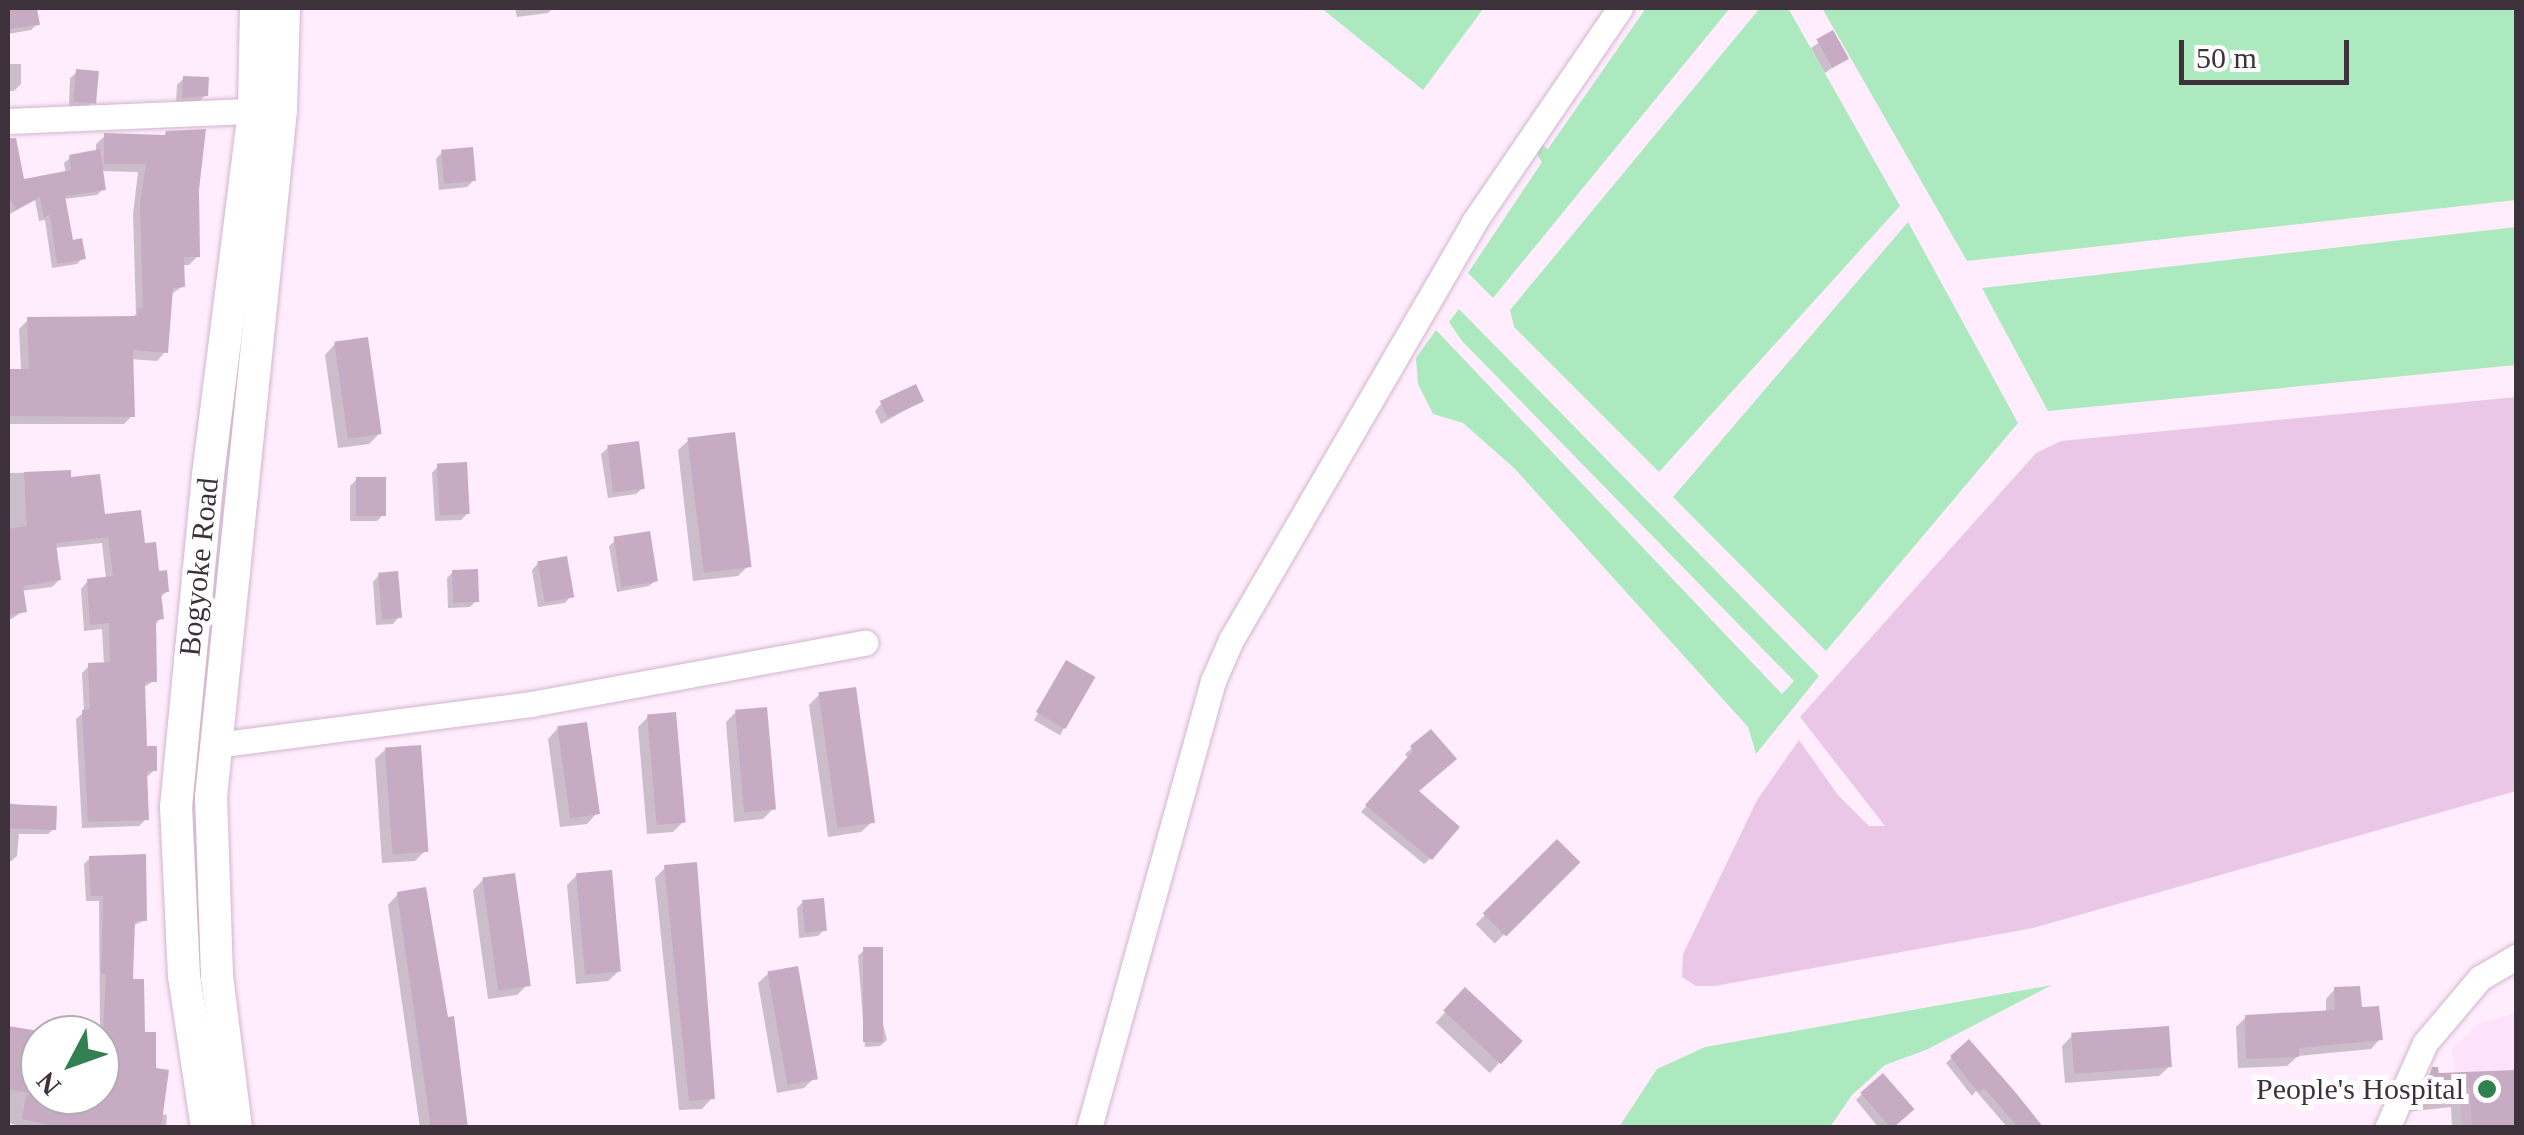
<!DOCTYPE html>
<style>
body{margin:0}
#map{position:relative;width:2524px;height:1135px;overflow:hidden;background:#ffedfd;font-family:Georgia,serif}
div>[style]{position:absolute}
.built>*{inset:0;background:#fee2fb}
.green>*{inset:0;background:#ebc7e7}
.water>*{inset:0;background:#ade9be}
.shadow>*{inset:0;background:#0003;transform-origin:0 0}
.building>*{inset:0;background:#c6abc3;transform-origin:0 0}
.roads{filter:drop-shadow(0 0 2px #d1b5ce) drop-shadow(0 0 2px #d1b5ce)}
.minor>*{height:25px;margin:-12.5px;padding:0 12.5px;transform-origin:12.5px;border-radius:12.5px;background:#fff}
.major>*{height:32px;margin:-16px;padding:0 16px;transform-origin:16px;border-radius:16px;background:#fff}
.dots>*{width:28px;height:28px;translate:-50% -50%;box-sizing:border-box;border:5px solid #fff;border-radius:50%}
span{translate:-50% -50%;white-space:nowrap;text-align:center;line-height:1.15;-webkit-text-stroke:10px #fff;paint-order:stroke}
.street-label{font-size:30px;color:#3d313b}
.poi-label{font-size:30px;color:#3d313b}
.right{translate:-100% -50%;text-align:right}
.frame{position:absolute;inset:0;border:10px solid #3d313b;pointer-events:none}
.north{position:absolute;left:20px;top:1015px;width:100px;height:100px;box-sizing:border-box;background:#fff;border:2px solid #b1adb1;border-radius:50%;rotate:229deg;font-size:28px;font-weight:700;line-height:40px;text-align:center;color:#3d313b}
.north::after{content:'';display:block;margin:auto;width:35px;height:45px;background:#318050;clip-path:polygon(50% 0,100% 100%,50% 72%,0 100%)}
.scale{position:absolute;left:2179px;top:40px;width:170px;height:45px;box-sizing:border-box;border:5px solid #3d313b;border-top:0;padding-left:12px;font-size:30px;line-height:35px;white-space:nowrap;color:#3d313b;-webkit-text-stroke:8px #fff;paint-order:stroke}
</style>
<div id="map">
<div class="built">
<div style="clip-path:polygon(2516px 1013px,2516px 1127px,2463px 1127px,2452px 1050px,2478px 1024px)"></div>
</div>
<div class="green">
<div style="clip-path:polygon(2516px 397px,2516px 791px,2033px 928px,1715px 986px,1696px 986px,1682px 977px,1683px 954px,1757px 800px,1799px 740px,1838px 795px,1869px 826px,1885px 826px,1800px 717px,2036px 453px,2061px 441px)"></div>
</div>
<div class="water">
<div style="clip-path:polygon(1321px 8px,1481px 8px,1483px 9px,1423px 90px)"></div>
<div style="clip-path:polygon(1646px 8px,1730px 8px,1493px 298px,1468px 273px,1542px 162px,1535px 151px,1542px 145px,1548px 149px)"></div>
<div style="clip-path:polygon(1760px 8px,1788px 8px,1900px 206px,1659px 472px,1514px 327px,1510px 310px)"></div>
<div style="clip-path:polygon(1822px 8px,2516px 8px,2516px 200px,1967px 261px)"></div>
<div style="clip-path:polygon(1908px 222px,2018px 423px,1826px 651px,1673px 497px)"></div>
<div style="clip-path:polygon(2516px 227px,2516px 365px,2048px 411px,1982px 288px)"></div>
<div style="clip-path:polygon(1459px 309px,1819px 676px,1756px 754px,1748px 727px,1514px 468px,1463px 423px,1433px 414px,1418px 384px,1416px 358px,1436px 330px,1782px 694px,1794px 681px,1462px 341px,1449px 322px)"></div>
<div style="clip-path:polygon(2052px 985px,1926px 1050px,1885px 1065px,1852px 1095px,1830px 1127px,1619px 1127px,1657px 1069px,1705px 1047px)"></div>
</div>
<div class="shadow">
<div style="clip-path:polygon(8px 8px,35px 8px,37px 24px,31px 30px,8px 34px)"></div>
<div style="clip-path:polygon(515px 8px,553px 8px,548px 13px,517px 17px)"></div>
<div style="clip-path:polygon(1832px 34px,1846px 58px,1825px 73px,1811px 48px)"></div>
<div style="clip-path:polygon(8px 64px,21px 64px,21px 84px,14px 91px,8px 91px)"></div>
<div style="clip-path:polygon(77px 72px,94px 100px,88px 106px,69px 107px,70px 78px)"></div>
<div style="clip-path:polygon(184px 78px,205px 95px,199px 102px,176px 103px,177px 85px)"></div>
<div style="clip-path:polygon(167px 133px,196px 190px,198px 256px,189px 265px,182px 265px,183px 286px,170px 295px,165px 352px,157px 361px,130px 359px,132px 416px,124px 424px,8px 424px,8px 372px,21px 371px,19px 329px,28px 320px,131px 319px,136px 314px,133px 214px,138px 172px,100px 171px,103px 189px,97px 195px,64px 199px,71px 243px,83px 258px,77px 264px,52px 268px,45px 220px,39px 221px,35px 200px,8px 215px,8px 137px,14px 139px,22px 182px,66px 174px,64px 163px,70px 158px,96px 152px,96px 144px,105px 136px,163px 137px)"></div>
<div style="clip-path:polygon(442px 152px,474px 180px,467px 187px,439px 190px,436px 159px)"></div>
<div style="clip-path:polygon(335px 344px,380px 433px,369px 444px,338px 448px,325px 355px)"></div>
<div style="clip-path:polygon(921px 401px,881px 424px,875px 411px,881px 404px)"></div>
<div style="clip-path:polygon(689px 440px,748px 566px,738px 576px,693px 581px,678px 450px)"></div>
<div style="clip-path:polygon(608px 448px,643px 488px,636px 494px,608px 498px,601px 454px)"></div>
<div style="clip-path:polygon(438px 466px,468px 513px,461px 520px,435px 521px,432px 473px)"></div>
<div style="clip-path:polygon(69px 472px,69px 480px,103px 516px,143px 546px,167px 591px,159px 599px,161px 618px,154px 626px,154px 681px,142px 688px,144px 748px,155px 770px,145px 778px,146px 819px,139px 826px,82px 828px,76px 719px,84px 712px,82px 673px,89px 666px,104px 665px,102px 629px,84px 631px,81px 589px,88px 581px,106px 579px,102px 543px,54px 548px,59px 580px,52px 587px,21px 591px,24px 611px,8px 621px,8px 473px)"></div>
<div style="clip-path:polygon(357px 479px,384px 514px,377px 521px,350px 521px,350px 486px)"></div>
<div style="clip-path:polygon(616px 540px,656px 580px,649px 586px,617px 592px,609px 546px)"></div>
<div style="clip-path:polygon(538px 563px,571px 596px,565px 603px,538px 607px,532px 570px)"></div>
<div style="clip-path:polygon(453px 572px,476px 601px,470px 607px,448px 608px,447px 578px)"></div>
<div style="clip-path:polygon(379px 575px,399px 617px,393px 624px,376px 625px,373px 582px)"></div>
<div style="left:1067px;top:663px;width:30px;height:66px;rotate:30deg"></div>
<div style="clip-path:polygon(820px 694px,872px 822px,861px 832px,828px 837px,809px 705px)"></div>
<div style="clip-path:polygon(736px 712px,773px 809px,763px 819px,734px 822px,726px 722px)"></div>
<div style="clip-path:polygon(648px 717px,683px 822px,673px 832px,647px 834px,638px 727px)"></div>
<div style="clip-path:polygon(558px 728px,597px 813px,587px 824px,560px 827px,548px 739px)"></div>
<div style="clip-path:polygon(1430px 732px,1416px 791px,1431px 858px,1424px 864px,1361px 812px,1409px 759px,1405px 754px)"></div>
<div style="clip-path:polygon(386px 749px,425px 851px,415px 861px,382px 863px,375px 759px)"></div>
<div style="clip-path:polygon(8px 803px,20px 805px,19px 809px,54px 829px,48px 834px,19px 834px,17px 856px,11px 861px,8px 861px)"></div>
<div style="left:1557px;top:843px;width:27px;height:115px;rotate:45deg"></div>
<div style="clip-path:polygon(evenodd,90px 858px,145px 920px,132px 926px,131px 982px,160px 1114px,167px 1115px,166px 1128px,30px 1128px,8px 1123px,8px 1028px,41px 1034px,48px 1027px,100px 1034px,99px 901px,86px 901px,84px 864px,90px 858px,40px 1035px,100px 1035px,100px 1095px,40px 1095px,40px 1035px)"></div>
<div style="clip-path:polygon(665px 868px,712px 1098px,702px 1109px,679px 1110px,655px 878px)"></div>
<div style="clip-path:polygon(577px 875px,619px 971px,608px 981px,576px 984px,567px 885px)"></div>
<div style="clip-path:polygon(483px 880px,527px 985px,517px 995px,488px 999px,473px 890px)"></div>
<div style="clip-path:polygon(398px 894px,465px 1128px,420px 1128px,388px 905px)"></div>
<div style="clip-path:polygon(803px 902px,824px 930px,818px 936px,799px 938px,797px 908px)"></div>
<div style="clip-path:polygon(864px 950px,887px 1040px,880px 1046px,865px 1047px,858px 956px)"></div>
<div style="clip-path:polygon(769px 973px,814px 1078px,804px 1088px,777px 1093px,758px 983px)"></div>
<div style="clip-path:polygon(2335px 989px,2359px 1010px,2380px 1039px,2371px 1049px,2298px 1056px,2287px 1066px,2238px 1068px,2236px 1027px,2246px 1017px,2326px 1013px,2326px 999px)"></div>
<div style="left:1465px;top:991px;width:74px;height:43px;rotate:43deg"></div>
<div style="clip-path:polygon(2072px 1036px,2170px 1066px,2159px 1076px,2065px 1083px,2062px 1046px)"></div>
<div style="clip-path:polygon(1969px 1042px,2041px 1128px,2008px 1128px,1976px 1091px,1972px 1096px,1946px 1063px)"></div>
<div style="clip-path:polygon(2433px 1070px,2437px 1076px,2516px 1072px,2516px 1128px,2452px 1128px,2451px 1107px,2406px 1112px,2413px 1090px)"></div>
<div style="clip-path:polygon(1862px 1094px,1910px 1109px,1890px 1128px,1879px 1128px,1856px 1100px)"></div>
</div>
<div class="building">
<div style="clip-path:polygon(8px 8px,37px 8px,40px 25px,8px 29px)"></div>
<div style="left:1833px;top:30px;width:33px;height:19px;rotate:61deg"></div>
<div style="left:76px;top:69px;width:23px;height:33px;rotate:5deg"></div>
<div style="clip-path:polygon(183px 76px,209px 77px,208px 96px,182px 98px)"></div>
<div style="clip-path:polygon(206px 129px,199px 190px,200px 257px,184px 257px,185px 287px,173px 288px,168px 353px,133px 350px,135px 417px,8px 416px,8px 369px,29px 369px,27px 317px,138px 316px,137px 309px,143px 308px,140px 204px,146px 164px,104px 164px,104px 133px,165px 135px,166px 131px)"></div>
<div style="clip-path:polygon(16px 138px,24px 179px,71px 170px,69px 155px,100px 149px,106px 190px,65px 196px,73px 240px,82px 238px,86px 259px,57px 264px,50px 215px,44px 217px,40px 197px,16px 210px,8px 195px,8px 139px)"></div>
<div style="left:473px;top:147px;width:34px;height:32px;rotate:85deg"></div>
<div style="left:368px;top:337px;width:98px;height:34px;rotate:82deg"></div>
<div style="left:916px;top:384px;width:19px;height:40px;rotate:65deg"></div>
<div style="left:735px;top:432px;width:136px;height:48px;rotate:83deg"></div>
<div style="left:639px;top:441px;width:48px;height:32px;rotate:83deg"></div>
<div style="left:467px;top:462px;width:52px;height:30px;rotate:87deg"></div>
<div style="clip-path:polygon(71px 470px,71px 477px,100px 474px,105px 514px,141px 510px,145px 543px,156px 542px,159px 571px,167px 570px,169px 592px,161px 593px,164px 619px,156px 620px,157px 682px,145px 682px,147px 746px,157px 746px,157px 771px,147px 771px,149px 820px,88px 822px,82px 710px,90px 709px,88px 663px,110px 662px,109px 623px,90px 625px,87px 579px,113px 576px,108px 537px,56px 543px,61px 580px,23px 586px,27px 612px,8px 615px,8px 529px,27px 526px,24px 472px)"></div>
<div style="left:356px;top:477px;width:30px;height:39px"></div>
<div style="left:650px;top:531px;width:51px;height:37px;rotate:81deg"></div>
<div style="left:567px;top:556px;width:42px;height:30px;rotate:80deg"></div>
<div style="left:478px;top:569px;width:33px;height:26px;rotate:88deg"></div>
<div style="left:398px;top:571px;width:47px;height:20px;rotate:85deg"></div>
<div style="left:1066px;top:660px;width:34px;height:60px;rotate:30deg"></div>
<div style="left:856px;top:687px;width:137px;height:38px;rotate:82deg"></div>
<div style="left:767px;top:707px;width:103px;height:32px;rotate:85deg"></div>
<div style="left:676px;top:712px;width:111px;height:29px;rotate:85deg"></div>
<div style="left:587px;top:722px;width:93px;height:30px;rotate:82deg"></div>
<div style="clip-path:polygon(1431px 729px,1457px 759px,1419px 791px,1460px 827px,1432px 860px,1365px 805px,1413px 751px,1410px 746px)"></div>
<div style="left:421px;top:745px;width:107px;height:36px;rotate:86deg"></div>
<div style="left:57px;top:806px;width:24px;height:49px;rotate:92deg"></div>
<div style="left:1557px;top:839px;width:33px;height:105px;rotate:45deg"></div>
<div style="clip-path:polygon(146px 854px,147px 921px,135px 921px,133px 979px,144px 979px,145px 1032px,156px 1032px,156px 1068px,169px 1070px,161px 1128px,64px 1128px,22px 1119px,26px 1095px,100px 1095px,106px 974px,101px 974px,103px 896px,91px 896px,89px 856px)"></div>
<div style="clip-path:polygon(697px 862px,715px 1099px,689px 1101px,664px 865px)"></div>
<div style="left:612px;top:870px;width:102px;height:36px;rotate:85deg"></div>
<div style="left:515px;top:873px;width:114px;height:33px;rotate:82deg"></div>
<div style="clip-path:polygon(426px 887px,448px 1017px,454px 1016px,468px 1128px,431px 1128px,397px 892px)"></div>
<div style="left:824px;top:898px;width:33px;height:22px;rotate:85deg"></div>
<div style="left:863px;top:947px;width:20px;height:95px"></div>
<div style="left:798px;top:966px;width:115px;height:31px;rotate:80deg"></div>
<div style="clip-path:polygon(2360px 986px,2362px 1007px,2379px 1006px,2383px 1040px,2299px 1048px,2299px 1057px,2246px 1059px,2245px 1015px,2335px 1010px,2334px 987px)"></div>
<div style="left:1465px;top:987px;width:79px;height:32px;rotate:43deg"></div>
<div style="clip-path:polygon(8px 1026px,39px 1031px,32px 1068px,40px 1069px,35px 1094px,8px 1089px)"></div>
<div style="left:2169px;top:1026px;width:41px;height:98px;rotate:86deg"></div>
<div style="clip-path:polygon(1969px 1039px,2016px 1093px,2044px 1128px,2019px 1128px,1984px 1088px,1979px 1092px,1967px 1079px,1950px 1056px)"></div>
<div style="clip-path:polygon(2432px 1067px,2438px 1067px,2439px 1073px,2516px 1070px,2516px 1128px,2472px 1128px,2470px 1088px,2424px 1093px)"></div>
<div style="left:1883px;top:1073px;width:48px;height:30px;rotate:49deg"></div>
</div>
<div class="roads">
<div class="minor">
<div style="left:8px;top:121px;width:264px;rotate:-2.4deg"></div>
<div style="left:216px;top:745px;width:318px;rotate:-7.4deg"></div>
<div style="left:531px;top:704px;width:340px;rotate:-10.4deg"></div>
<div style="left:1089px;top:1128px;width:464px;rotate:-74.5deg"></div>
<div style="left:1213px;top:681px;width:45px;rotate:-66.3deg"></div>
<div style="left:1231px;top:640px;width:484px;rotate:-59.8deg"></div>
<div style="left:1474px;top:222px;width:259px;rotate:-55.7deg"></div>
<div style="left:2387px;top:1128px;width:93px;rotate:-65.9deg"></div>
<div style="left:2425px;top:1043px;width:85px;rotate:-49.8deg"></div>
<div style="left:2480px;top:978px;width:42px;rotate:-30.3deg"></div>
</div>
<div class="major">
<div style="left:207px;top:1128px;width:154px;rotate:-98.6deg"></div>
<div style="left:184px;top:976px;width:169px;rotate:-92.7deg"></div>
<div style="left:176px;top:807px;width:334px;rotate:-84.5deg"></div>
<div style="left:208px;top:475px;width:368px;rotate:-82.8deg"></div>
<div style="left:254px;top:110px;width:102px;rotate:-88.9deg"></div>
<div style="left:236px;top:1128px;width:154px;rotate:-97.1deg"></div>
<div style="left:217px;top:975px;width:178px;rotate:-91.9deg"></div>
<div style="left:211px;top:797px;width:691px;rotate:-84.18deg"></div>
<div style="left:281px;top:110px;width:102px;rotate:-88.3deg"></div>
</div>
</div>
<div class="dots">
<div style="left:2487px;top:1089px;background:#318050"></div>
</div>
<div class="street-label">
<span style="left:199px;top:567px;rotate:-84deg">Bogyoke Road</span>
</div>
<div class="poi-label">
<span class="right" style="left:2464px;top:1089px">People's Hospital</span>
</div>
<div class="frame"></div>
<div class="north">N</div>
<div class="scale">50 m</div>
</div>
